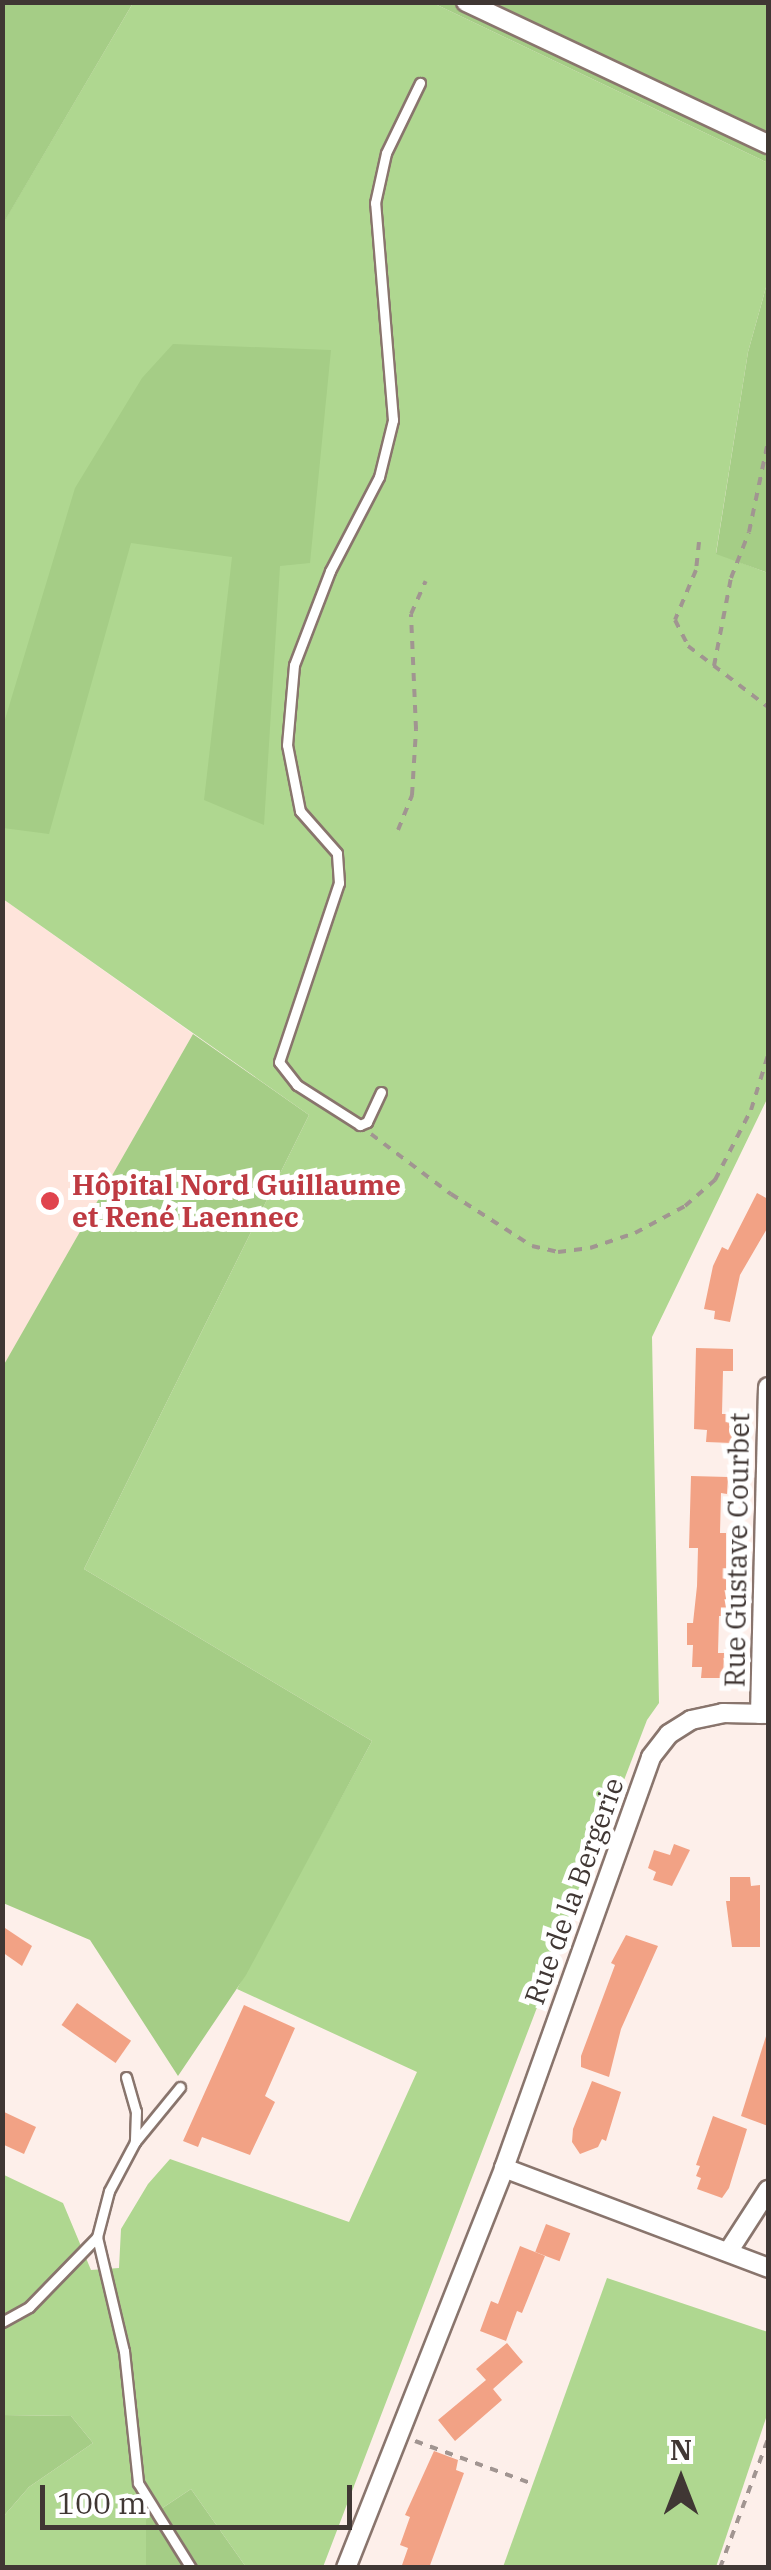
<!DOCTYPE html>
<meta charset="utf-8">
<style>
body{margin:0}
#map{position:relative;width:771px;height:2570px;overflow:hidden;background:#fdefea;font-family:"IBM Plex Serif",serif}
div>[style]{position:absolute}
.built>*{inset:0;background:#fee4db}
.green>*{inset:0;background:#afd790}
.forest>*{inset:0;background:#a5cd86}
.building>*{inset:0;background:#f2a285;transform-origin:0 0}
.path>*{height:4px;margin-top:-2px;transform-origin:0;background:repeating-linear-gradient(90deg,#a19591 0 8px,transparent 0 16px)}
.roads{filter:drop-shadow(2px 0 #89756d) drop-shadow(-2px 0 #89756d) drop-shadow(0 2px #89756d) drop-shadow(0 -2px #89756d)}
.service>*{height:9px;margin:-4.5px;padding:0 4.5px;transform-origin:4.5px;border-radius:4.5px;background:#fff}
.minor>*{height:18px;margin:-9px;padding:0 9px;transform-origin:9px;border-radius:9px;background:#fff}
.dots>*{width:28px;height:28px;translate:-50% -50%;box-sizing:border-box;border:5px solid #fff;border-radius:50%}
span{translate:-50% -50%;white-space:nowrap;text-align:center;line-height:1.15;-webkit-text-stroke:10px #fff;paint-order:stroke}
.health-label{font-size:28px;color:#be3a42;font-weight:700}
.left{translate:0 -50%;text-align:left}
.street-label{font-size:28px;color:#403734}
.frame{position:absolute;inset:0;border:5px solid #403734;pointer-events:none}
.north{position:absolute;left:631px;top:2430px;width:100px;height:100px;-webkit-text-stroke:8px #fff;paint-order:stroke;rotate:0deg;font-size:28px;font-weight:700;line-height:40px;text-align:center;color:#403734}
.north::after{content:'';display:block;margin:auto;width:35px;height:45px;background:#403734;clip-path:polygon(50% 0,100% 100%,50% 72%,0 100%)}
.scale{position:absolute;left:40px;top:2485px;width:312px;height:45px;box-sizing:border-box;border:5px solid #403734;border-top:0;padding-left:12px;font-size:30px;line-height:35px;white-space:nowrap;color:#403734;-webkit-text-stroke:8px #fff;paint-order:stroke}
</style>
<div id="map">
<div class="built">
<div style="clip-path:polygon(3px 899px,193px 1034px,3px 1368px)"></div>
</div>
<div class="green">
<div style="clip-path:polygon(133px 3px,433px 3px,768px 163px,768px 280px,748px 352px,716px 553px,768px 573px,768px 1097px,652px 1337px,659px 1703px,647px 1720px,323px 2567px,246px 2567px,191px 2489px,146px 2519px,146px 2567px,3px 2567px,3px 2517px,29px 2487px,93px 2443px,71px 2416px,3px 2415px,2px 2174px,63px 2203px,91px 2270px,119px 2268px,121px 2229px,148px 2184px,170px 2159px,349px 2222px,417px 2072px,237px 1989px,372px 1741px,84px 1569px,309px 1115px,3px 899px,2px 225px)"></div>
<div style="clip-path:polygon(607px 2278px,768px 2332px,768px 2412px,716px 2567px,503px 2567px)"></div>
</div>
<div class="forest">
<div style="clip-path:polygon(3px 2px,133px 3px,3px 224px,2px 3px)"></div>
<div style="clip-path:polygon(433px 3px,768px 3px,768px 163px)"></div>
<div style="clip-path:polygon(768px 280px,768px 573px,716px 554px,748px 352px)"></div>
<div style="clip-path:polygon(173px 344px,331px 350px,310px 563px,280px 566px,264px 825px,204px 800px,232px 557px,131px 543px,49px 834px,3px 828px,3px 726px,75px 488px,142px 378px)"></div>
<div style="clip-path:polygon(193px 1034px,309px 1115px,84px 1569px,372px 1741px,246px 1975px,178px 2076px,90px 1940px,3px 1903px,2px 1368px)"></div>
<div style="clip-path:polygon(3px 2415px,71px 2416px,93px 2443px,29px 2487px,3px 2517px)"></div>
<div style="clip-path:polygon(191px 2489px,246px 2567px,146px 2567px,146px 2519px)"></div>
</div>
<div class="building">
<div style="clip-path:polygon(757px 1193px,768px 1199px,768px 1227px,740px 1275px,730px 1322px,714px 1319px,715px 1311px,704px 1309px,713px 1266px,722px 1247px,728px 1250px)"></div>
<div style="clip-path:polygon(696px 1348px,733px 1349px,733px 1371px,723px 1371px,722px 1414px,732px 1414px,732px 1443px,706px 1442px,707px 1430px,694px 1429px)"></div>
<div style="clip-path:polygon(691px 1476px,728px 1477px,727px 1494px,721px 1493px,720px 1533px,726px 1533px,726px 1616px,719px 1616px,718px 1653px,724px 1653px,723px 1678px,701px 1678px,702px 1667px,692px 1667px,693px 1645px,687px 1645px,687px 1623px,693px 1623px,697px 1586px,698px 1548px,689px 1548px)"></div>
<div style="clip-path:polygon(674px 1844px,690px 1850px,672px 1886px,653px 1880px,656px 1872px,648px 1868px,654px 1850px,670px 1855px)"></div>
<div style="clip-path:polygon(730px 1877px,750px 1877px,751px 1886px,760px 1885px,760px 1947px,732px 1947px,726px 1901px,730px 1901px)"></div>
<div style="clip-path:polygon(2px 1926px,32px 1946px,22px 1966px,2px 1952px)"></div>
<div style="clip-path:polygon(626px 1935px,658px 1946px,621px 2029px,609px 2077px,581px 2067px,581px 2056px,615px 1965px,611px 1963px)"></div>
<div style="left:77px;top:2003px;width:66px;height:27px;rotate:35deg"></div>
<div style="clip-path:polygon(244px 2005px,295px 2028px,265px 2096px,275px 2102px,250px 2155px,202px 2137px,198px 2147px,183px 2141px)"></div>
<div style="clip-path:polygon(767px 2033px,768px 2034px,768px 2126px,741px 2116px)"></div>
<div style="clip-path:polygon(592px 2081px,621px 2092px,606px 2141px,602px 2139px,598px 2147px,580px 2154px,572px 2142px,573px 2129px)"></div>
<div style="clip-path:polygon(2px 2111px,36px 2127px,24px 2154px,2px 2144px)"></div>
<div style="clip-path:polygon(713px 2116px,747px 2129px,729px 2188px,722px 2198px,697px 2189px,701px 2178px,696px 2176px,700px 2166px,696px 2165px)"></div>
<div style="left:546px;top:2224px;width:26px;height:30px;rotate:21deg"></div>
<div style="clip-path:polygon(520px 2246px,545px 2256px,522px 2313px,517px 2311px,506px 2341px,480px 2331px,491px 2301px,498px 2304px)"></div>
<div style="clip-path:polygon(507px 2343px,523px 2362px,493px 2389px,502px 2400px,455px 2441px,438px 2420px,486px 2380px,476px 2369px)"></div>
<div style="clip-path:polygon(434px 2451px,458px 2460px,456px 2470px,464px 2473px,429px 2568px,401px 2568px,408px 2548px,400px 2545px,410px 2517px,405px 2515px)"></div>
</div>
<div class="path">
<div style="left:699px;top:542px;width:28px;rotate:96deg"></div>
<div style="left:696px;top:570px;width:54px;rotate:112.8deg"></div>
<div style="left:675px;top:620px;width:29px;rotate:63deg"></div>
<div style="left:688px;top:646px;width:101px;rotate:37.3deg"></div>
<div style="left:714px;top:666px;width:90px;rotate:-79.1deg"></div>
<div style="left:731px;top:578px;width:49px;rotate:-68.6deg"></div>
<div style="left:749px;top:532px;width:92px;rotate:-78.1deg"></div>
<div style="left:398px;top:830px;width:38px;rotate:-68deg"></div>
<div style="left:412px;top:795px;width:66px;rotate:-86.5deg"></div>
<div style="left:416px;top:729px;width:115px;rotate:-92.5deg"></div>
<div style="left:411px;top:614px;width:36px;rotate:-66deg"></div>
<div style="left:371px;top:1134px;width:100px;rotate:36.9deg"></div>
<div style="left:451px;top:1194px;width:96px;rotate:32.7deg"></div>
<div style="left:532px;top:1246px;width:27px;rotate:13deg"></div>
<div style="left:558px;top:1252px;width:32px;rotate:-7deg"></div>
<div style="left:590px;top:1248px;width:47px;rotate:-18.4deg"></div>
<div style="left:635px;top:1233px;width:57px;rotate:-28.4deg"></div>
<div style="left:685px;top:1206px;width:40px;rotate:-41deg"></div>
<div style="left:715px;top:1180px;width:79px;rotate:-62.8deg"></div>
<div style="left:751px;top:1110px;width:58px;rotate:-72.8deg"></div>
<div style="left:415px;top:2441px;width:126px;rotate:20deg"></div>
<div style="left:720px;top:2568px;width:138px;rotate:-69.6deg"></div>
</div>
<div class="roads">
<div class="service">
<div style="left:381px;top:1092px;width:33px;rotate:115deg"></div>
<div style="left:367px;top:1122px;width:8px;rotate:157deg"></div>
<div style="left:360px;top:1125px;width:75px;rotate:-147.6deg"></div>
<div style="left:297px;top:1085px;width:29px;rotate:-128deg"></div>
<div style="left:279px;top:1062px;width:189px;rotate:-71.5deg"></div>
<div style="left:339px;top:883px;width:30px;rotate:-94deg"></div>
<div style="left:337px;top:853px;width:56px;rotate:-131.4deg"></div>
<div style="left:300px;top:811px;width:67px;rotate:-101.1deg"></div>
<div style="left:287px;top:745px;width:80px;rotate:-85deg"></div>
<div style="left:294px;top:665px;width:101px;rotate:-69deg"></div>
<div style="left:330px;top:571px;width:106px;rotate:-62.5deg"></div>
<div style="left:379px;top:477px;width:59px;rotate:-76.2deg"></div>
<div style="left:393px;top:420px;width:218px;rotate:-94.7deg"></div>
<div style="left:375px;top:203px;width:51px;rotate:-77.6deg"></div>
<div style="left:386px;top:153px;width:78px;rotate:-64.1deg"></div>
<div style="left:126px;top:2077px;width:35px;rotate:74deg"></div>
<div style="left:136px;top:2111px;width:31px;rotate:92deg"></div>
<div style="left:135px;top:2142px;width:55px;rotate:118deg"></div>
<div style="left:109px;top:2191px;width:48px;rotate:104.6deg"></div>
<div style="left:97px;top:2237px;width:117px;rotate:76.7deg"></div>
<div style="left:124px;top:2351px;width:133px;rotate:83.9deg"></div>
<div style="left:138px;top:2483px;width:100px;rotate:58.1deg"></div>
<div style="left:135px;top:2142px;width:71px;rotate:-50.7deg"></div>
<div style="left:2px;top:2322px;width:31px;rotate:-29deg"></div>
<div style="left:29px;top:2307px;width:98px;rotate:-45.8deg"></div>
</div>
<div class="minor">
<div style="left:466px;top:2px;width:334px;rotate:25.2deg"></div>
<div style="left:760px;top:1714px;width:327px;rotate:-88.6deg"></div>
<div style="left:504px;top:2168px;width:282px;rotate:20.7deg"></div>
<div style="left:728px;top:2252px;width:74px;rotate:-57.2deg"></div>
<div style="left:346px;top:2568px;width:430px;rotate:-68.4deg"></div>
<div style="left:504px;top:2168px;width:436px;rotate:-70.3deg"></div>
<div style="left:651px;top:1757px;width:29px;rotate:-52deg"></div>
<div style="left:669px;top:1734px;width:26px;rotate:-32deg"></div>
<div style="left:691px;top:1720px;width:33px;rotate:-12deg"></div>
<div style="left:723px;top:1713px;width:45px;rotate:1.3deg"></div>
</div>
</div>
<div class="dots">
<div style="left:50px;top:1201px;background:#e0444e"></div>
</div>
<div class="health-label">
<span class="left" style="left:72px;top:1201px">Hôpital Nord Guillaume<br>et René Laennec</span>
</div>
<div class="street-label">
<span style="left:737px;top:1550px;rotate:-89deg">Rue Gustave Courbet</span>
<span style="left:574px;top:1891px;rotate:-70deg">Rue de la Bergerie</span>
</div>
<div class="frame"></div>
<div class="north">N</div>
<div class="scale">100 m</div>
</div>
